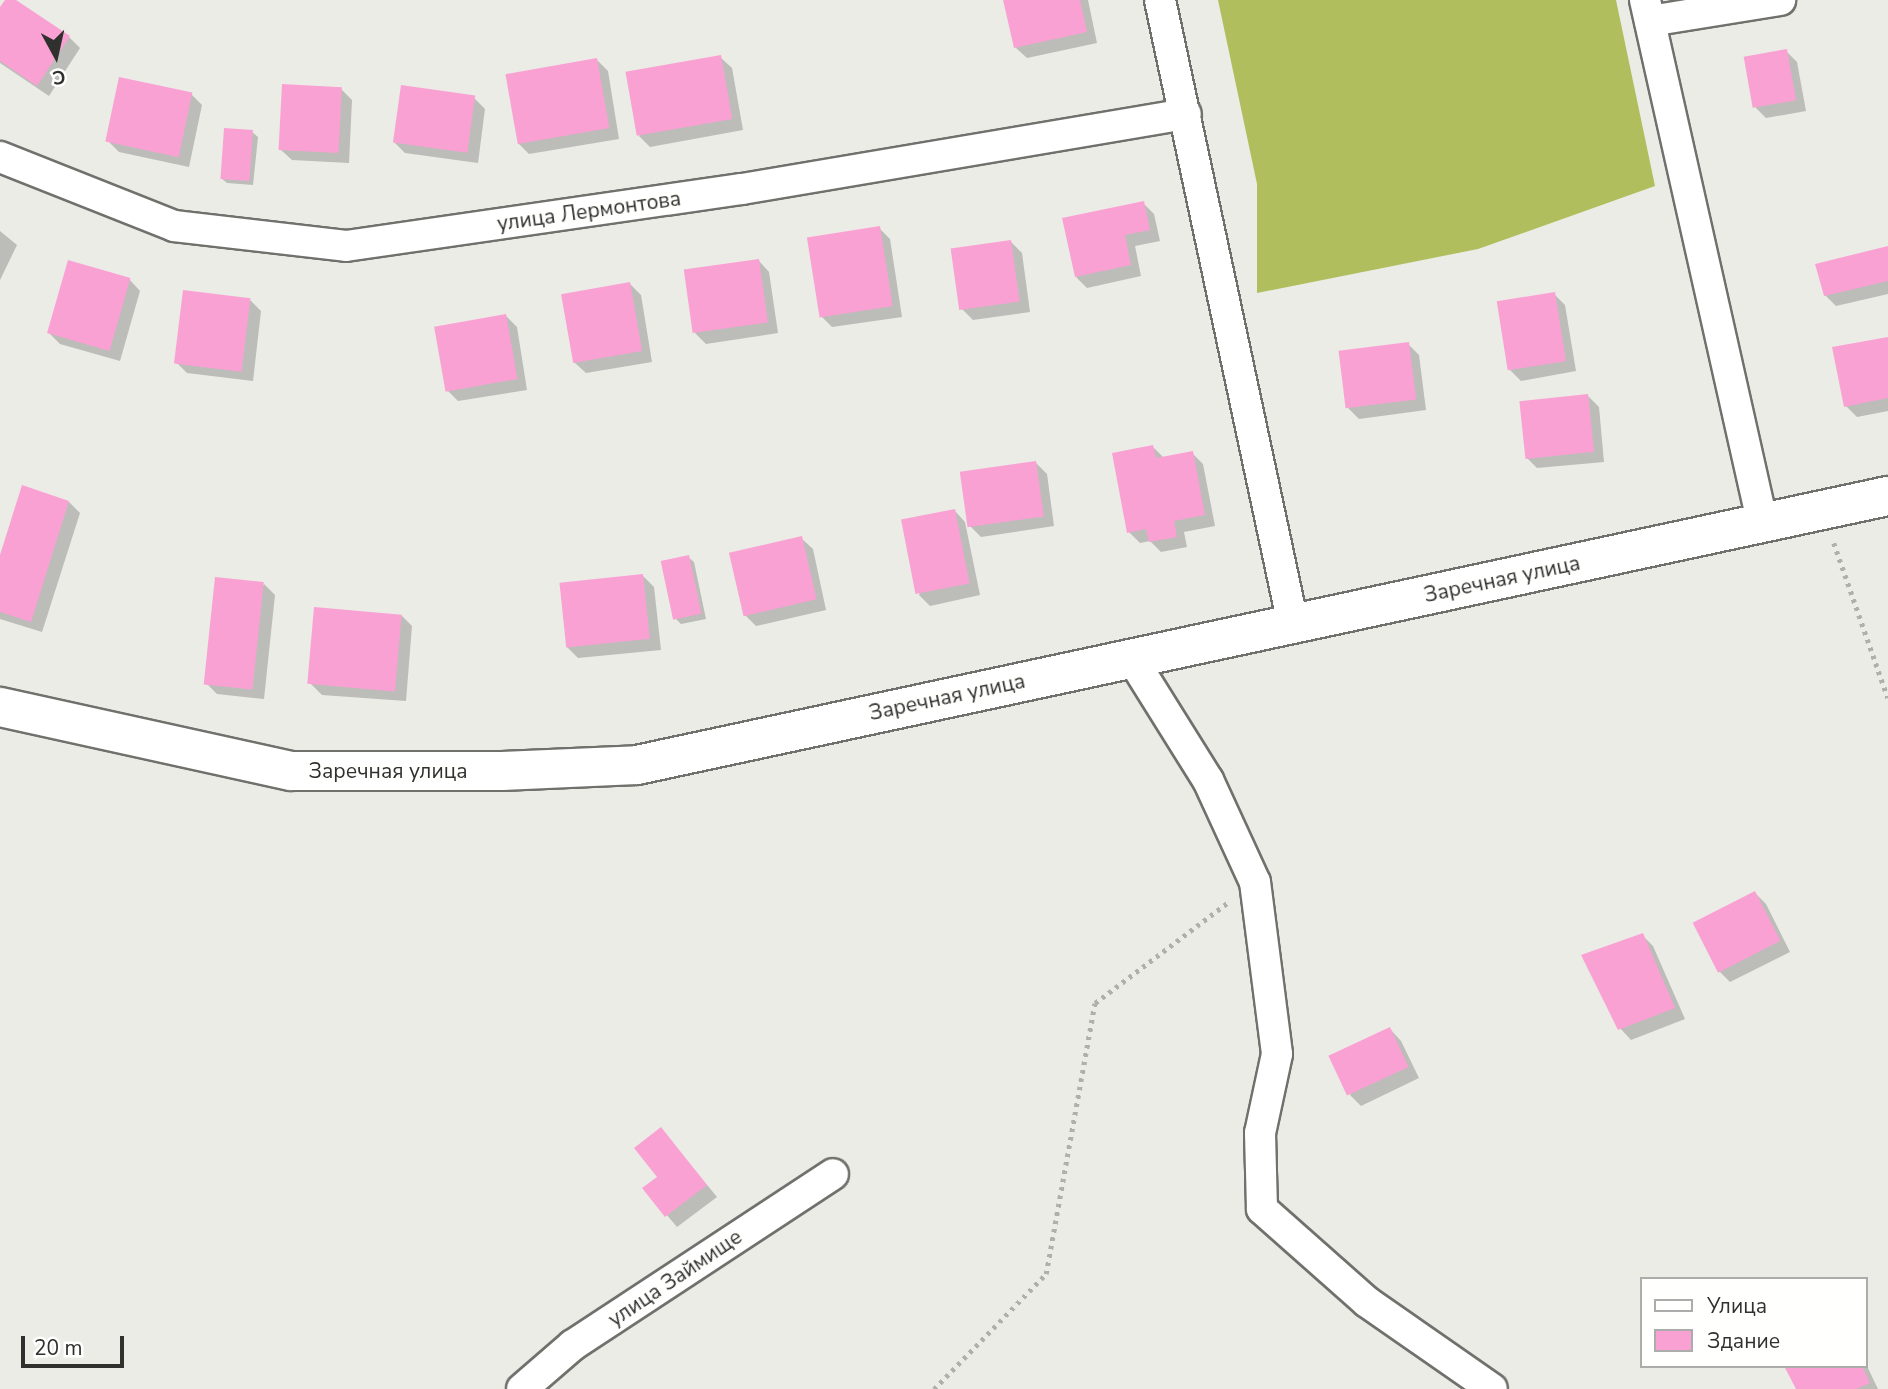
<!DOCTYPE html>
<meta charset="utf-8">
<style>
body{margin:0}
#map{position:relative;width:1888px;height:1389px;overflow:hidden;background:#ebece6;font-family:"Nunito Sans",sans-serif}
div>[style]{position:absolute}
.forest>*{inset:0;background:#b1be5e}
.shadow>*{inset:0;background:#0003}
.building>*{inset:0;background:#faa1d4;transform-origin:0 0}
.path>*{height:4.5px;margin-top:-2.25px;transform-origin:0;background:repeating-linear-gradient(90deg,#afb0ab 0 3.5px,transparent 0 8.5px)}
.roads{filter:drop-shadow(2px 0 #70716c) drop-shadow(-2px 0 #70716c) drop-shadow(0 2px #70716c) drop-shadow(0 -2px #70716c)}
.street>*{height:30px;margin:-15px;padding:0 15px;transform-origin:15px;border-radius:15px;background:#fff}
.secondary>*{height:38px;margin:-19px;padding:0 19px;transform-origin:19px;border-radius:19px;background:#fff}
span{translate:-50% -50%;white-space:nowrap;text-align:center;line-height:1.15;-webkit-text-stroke:5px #fffffe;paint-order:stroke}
.street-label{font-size:21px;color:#30312f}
.legend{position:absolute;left:1640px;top:1277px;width:228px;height:91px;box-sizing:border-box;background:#fffffe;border:2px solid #acadab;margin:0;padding:9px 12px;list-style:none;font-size:21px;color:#30312f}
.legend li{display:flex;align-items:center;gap:14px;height:35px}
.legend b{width:35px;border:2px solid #acadab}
.north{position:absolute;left:21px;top:21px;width:70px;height:70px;-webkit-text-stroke:5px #fffffe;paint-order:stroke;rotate:172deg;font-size:19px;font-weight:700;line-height:28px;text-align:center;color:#30312f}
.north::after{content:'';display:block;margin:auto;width:24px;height:32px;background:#30312f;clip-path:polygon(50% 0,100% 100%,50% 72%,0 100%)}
.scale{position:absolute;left:21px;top:1336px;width:103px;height:32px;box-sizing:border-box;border:4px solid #30312f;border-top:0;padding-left:9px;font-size:21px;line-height:24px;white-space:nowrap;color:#30312f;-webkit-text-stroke:5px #fffffe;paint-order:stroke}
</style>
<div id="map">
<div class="forest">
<div style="clip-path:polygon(1218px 0,1616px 0,1655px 186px,1478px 249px,1257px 293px,1257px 184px)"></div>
</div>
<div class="shadow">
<div style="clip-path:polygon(7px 0,13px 0,69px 37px,80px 48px,49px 96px,0 63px,0 11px)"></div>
<div style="clip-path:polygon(1005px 0,1088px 0,1097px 43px,1027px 58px,1015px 47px)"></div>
<div style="clip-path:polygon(1786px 51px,1797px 62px,1806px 111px,1766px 118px,1755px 107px)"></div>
<div style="clip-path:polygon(720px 57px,732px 68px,743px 130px,650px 147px,639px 136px)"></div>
<div style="clip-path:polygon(597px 60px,608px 71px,619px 139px,529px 154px,518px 143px)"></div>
<div style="clip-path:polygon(341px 89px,352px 100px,349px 163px,292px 160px,280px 149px)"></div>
<div style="clip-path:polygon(191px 94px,202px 105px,189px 167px,119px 152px,108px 141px)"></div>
<div style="clip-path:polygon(474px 98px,485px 109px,478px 163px,405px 153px,394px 142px)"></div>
<div style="clip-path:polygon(252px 132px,258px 137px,253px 185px,227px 183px,221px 178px)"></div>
<div style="clip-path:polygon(1143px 203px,1154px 214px,1160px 241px,1135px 246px,1141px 276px,1087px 288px,1076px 277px)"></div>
<div style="clip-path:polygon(879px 228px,890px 239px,902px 317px,832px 327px,821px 316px)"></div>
<div style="clip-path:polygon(0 231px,17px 245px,0 280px)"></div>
<div style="clip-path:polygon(1011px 242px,1022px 253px,1030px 312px,973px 320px,962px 309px)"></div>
<div style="clip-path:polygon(1888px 248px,1888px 294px,1836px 306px,1825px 295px)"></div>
<div style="clip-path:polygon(758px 260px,769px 272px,778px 333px,706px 344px,695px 333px)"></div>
<div style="clip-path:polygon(129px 279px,140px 291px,120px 361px,60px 344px,49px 333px)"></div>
<div style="clip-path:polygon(630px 284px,641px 295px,652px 362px,586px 373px,574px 362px)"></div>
<div style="clip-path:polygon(1554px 294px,1565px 305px,1576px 371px,1521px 381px,1510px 370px)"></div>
<div style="clip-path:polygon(250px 300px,261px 311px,253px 381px,187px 373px,176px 362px)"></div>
<div style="clip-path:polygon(506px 316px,517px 327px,527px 390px,458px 401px,447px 390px)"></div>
<div style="clip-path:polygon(1888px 338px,1888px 411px,1857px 417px,1846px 406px)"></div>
<div style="clip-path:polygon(1408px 344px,1419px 355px,1426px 410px,1359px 419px,1348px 408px)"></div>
<div style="clip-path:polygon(1588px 396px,1599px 407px,1604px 462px,1537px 468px,1526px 457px)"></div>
<div style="clip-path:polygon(1153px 447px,1164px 458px,1192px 453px,1203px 464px,1215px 526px,1184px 532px,1187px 547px,1161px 552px,1150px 541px,1140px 543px,1129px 532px)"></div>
<div style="clip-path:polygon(1036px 463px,1047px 474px,1054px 526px,981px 537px,970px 526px)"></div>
<div style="clip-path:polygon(69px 502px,80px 513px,42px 632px,0 619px,0 560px)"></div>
<div style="clip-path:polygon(954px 510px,965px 522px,980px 595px,930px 606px,919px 595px)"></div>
<div style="clip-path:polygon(801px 538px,813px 549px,826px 610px,756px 626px,745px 615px)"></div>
<div style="clip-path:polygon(688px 557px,694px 562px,706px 619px,681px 624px,676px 619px)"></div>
<div style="clip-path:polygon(643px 576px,654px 587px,661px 650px,578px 658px,567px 647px)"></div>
<div style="clip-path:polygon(264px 584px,275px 595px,264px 699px,217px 694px,206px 683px)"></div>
<div style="clip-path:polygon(401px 615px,412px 626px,406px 701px,322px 695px,310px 683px)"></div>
<div style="clip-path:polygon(1755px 893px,1766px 904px,1790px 952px,1730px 982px,1719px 971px)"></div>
<div style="clip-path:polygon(1642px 935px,1653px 946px,1685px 1019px,1631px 1040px,1620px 1028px)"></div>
<div style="clip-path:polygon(1390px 1029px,1401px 1041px,1419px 1078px,1361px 1106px,1350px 1095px)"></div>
<div style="clip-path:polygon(661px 1129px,717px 1197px,677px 1227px,644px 1188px,659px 1177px)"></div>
<div style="clip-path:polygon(1865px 1362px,1878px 1389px,1798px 1389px,1786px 1366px,1865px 1366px)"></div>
</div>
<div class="building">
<div style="clip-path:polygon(5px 0,16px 0,70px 36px,37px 86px,0 61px,0 7px)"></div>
<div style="clip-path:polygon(1003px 0,1080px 0,1087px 32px,1014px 48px)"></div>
<div style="left:1787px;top:49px;width:52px;height:44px;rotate:80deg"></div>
<div style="left:721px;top:55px;width:65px;height:97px;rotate:80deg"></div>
<div style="left:597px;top:58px;width:71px;height:93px;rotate:80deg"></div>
<div style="left:119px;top:77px;width:75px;height:66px;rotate:12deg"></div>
<div style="left:282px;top:84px;width:60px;height:66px;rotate:3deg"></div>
<div style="left:401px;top:85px;width:75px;height:58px;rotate:8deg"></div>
<div style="left:224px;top:128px;width:29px;height:51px;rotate:4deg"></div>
<div style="clip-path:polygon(1144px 201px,1150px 230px,1125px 235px,1131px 265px,1075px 277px,1062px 218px)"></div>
<div style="left:880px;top:226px;width:81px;height:74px;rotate:81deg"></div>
<div style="left:1011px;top:240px;width:62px;height:61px;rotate:82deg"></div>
<div style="clip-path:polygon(1888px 246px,1888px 281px,1824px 296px,1815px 264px)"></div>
<div style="left:759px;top:259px;width:64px;height:76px;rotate:82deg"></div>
<div style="left:68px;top:260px;width:65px;height:76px;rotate:16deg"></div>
<div style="left:630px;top:282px;width:70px;height:70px;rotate:80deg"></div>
<div style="left:183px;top:290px;width:68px;height:74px;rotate:7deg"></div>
<div style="left:1555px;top:292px;width:70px;height:59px;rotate:81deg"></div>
<div style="left:506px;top:314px;width:66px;height:73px;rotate:80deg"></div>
<div style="clip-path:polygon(1888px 337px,1888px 398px,1844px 407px,1832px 347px)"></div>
<div style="left:1409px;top:342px;width:58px;height:71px;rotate:83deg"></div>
<div style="left:1588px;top:394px;width:58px;height:69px;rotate:84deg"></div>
<div style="clip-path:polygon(1153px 445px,1156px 458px,1193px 451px,1205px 515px,1174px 521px,1177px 537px,1149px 542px,1146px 529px,1127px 533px,1112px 453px)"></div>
<div style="left:1036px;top:461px;width:56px;height:77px;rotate:82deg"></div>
<div style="clip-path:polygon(22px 485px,69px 501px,31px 622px,0 612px,0 555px)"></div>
<div style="left:955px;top:509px;width:76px;height:55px;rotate:79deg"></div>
<div style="left:802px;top:536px;width:65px;height:75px;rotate:77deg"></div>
<div style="left:689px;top:555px;width:60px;height:29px;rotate:78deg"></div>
<div style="left:643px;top:574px;width:65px;height:84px;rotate:84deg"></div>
<div style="left:215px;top:577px;width:49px;height:108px;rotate:6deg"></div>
<div style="left:314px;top:607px;width:88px;height:77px;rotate:5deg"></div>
<div style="left:1755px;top:891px;width:56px;height:70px;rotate:63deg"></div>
<div style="clip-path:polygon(1643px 933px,1675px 1008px,1618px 1030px,1581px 955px)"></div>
<div style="left:1390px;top:1027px;width:44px;height:68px;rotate:65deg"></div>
<div style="clip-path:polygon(661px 1127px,707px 1185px,665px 1217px,642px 1188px,657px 1177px,634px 1148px)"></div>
<div style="clip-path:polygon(1784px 1366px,1862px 1366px,1870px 1383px,1856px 1389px,1796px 1389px)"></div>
</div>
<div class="path">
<div style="left:1834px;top:543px;width:164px;rotate:70.8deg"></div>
<div style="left:934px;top:1389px;width:161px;rotate:-45.8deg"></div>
<div style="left:1046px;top:1274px;width:275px;rotate:-79.8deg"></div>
<div style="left:1095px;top:1003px;width:166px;rotate:-37.1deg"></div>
</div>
<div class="roads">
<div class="street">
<div style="left:1160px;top:0;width:638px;rotate:77.97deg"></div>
<div style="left:1645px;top:0;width:534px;rotate:77.34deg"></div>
<div style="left:1650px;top:21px;width:132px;rotate:-9.2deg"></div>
<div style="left:0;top:157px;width:187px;rotate:21.6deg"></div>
<div style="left:174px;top:226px;width:173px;rotate:6.6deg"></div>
<div style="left:346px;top:246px;width:400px;rotate:-8.2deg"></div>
<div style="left:742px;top:189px;width:450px;rotate:-9.6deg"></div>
<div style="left:1131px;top:657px;width:145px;rotate:58deg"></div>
<div style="left:1208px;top:780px;width:112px;rotate:65.3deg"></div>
<div style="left:1255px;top:882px;width:173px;rotate:82.7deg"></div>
<div style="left:1277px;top:1054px;width:81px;rotate:102.1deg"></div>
<div style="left:1260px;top:1133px;width:76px;rotate:88.5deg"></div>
<div style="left:1262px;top:1209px;width:140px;rotate:41.5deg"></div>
<div style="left:1367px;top:1302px;width:152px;rotate:34.8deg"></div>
<div style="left:522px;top:1389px;width:67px;rotate:-40.8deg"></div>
<div style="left:573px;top:1345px;width:311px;rotate:-33.3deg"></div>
</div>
<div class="secondary">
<div style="left:0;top:707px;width:298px;rotate:12.4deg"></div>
<div style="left:291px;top:771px;width:211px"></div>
<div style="left:502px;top:771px;width:135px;rotate:-2.5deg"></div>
<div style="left:637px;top:765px;width:1280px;rotate:-12.14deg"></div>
</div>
</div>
<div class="street-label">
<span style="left:589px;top:211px;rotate:-8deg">улица Лермонтова</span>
<span style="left:1502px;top:579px;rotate:-12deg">Заречная улица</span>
<span style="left:947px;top:697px;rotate:-12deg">Заречная улица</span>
<span style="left:388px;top:771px">Заречная улица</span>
<span style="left:675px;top:1278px;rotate:-34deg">улица Займище</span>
</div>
<ul class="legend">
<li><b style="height:9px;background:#fff"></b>Улица</li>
<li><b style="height:19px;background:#faa1d4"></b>Здание</li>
</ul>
<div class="north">С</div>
<div class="scale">20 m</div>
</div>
